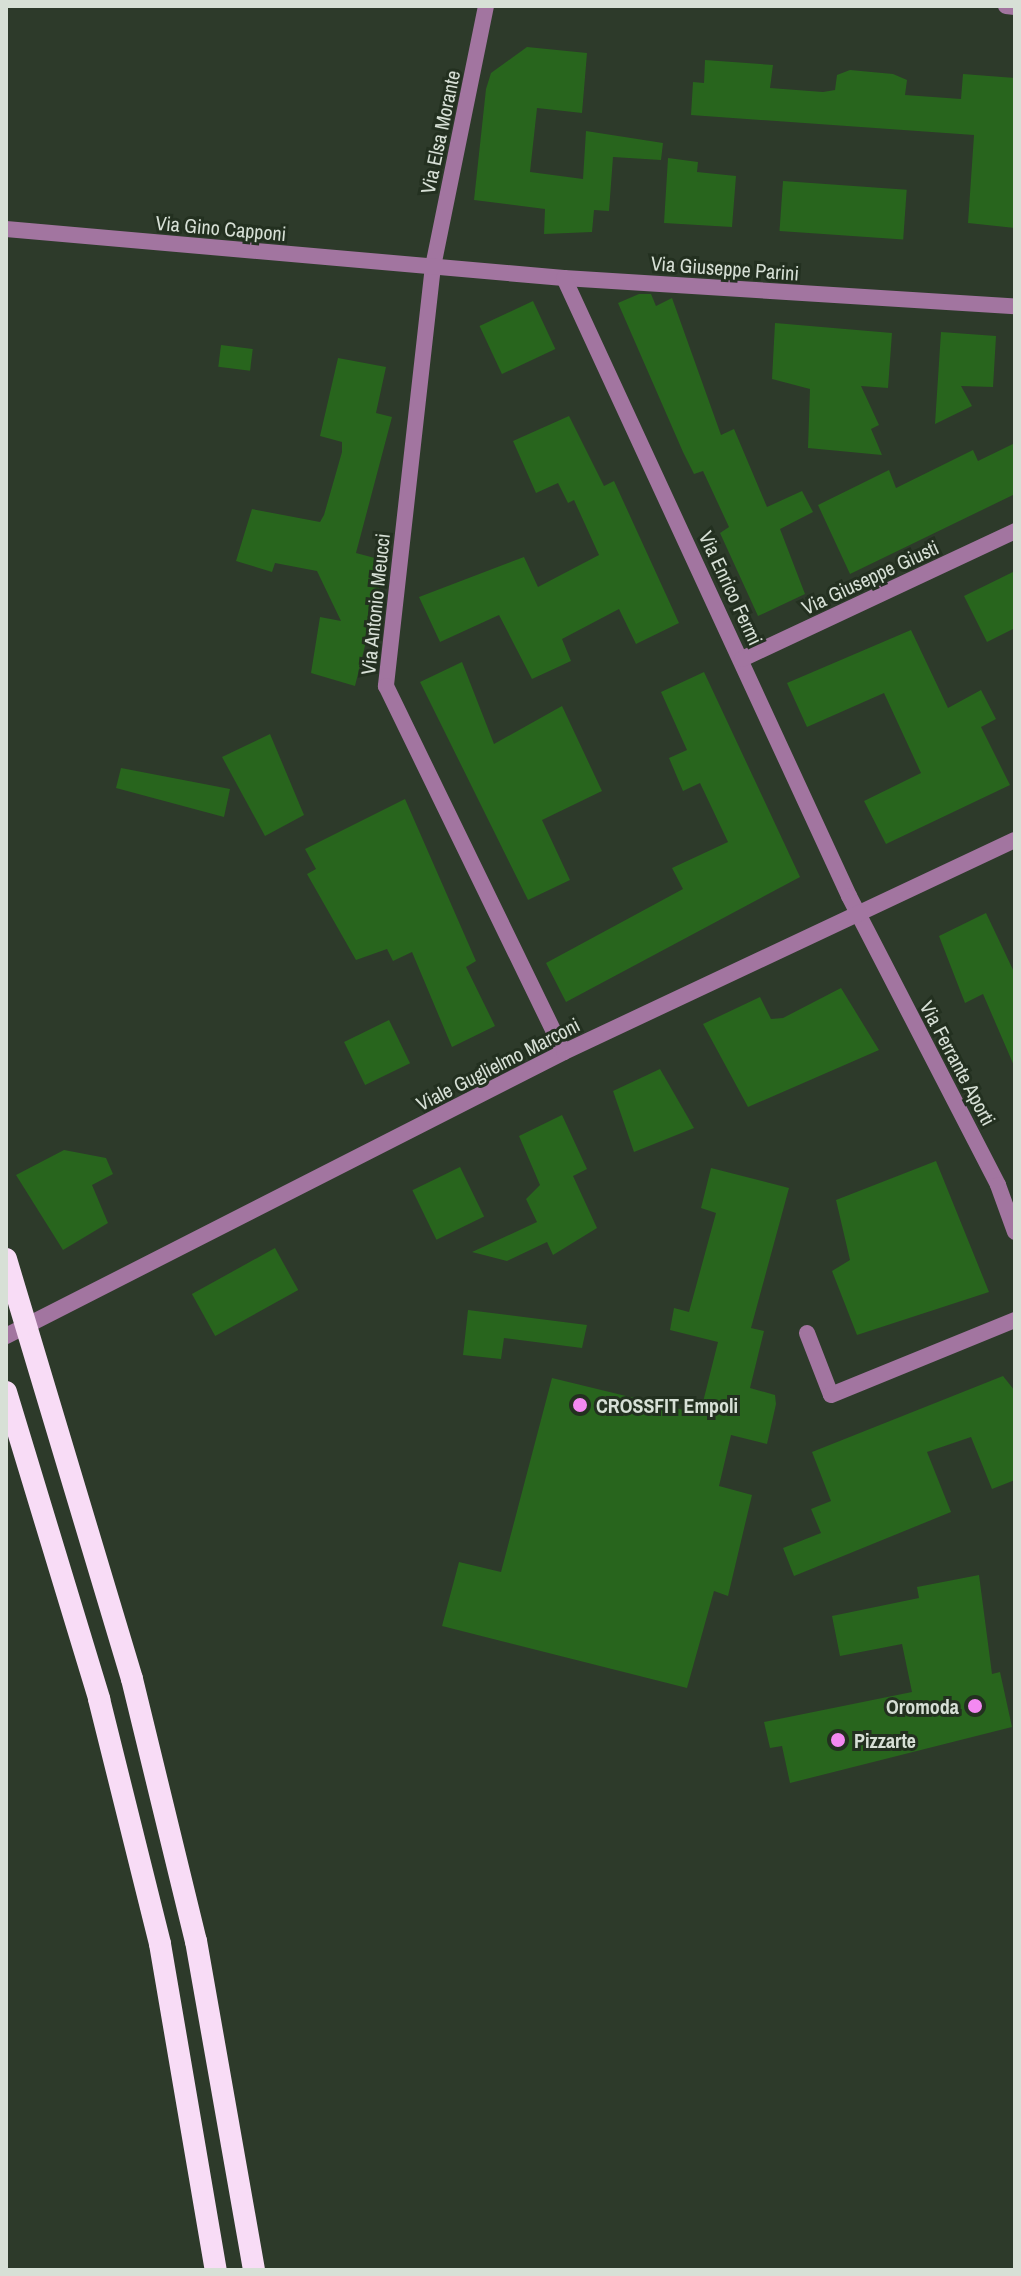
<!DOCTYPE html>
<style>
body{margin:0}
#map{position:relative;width:1021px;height:2276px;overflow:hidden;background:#2d3a2a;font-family:"Archivo Narrow",sans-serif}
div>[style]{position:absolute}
.building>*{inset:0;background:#28651d;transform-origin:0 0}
.minor>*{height:16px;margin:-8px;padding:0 8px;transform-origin:8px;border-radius:8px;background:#a275a0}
.tertiary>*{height:16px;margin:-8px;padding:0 8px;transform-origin:8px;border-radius:8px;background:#a275a0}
.trunk>*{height:22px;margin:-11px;padding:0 11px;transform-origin:11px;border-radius:11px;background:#f8dcf6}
.trunk-bridge>*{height:22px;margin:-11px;padding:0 11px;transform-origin:11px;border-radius:11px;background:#f8dcf6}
.dots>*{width:22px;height:22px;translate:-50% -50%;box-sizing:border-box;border:4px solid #233020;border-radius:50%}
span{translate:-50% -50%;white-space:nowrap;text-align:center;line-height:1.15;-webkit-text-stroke:6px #233020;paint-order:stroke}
.street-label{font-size:20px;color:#d7e0d6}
.poi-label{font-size:20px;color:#d7e0d6;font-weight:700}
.left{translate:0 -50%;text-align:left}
.right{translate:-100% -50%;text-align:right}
.frame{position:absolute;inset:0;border:8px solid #d7e0d6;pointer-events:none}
</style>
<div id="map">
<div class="building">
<div style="clip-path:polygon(527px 47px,587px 53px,582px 113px,537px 108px,530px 172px,583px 179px,586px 131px,663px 143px,661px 160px,613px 157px,609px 211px,594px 210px,592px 232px,544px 234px,545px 209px,474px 200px,486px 89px,491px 73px)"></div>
<div style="clip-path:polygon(705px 60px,773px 65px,770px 88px,823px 92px,835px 90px,837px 75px,850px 70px,893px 74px,907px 80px,905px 95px,961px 99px,963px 74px,1015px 78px,1015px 228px,968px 223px,974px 135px,691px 115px,693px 82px,704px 83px)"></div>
<div style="clip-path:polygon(668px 158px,698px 162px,697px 172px,736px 176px,732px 227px,664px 223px)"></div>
<div style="left:783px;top:181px;width:124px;height:50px;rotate:4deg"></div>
<div style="clip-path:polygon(639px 294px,651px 294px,656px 306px,672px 298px,721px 435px,734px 429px,767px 507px,802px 491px,813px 512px,780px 529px,805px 594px,758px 616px,720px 533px,729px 527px,703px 471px,694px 474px,683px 452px,618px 303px)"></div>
<div style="left:533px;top:301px;width:53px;height:59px;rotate:65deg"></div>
<div style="clip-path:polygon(775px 323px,892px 333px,888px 388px,861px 386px,879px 425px,871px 429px,882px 455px,808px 448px,810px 389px,772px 379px)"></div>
<div style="clip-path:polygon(941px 332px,996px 336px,993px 387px,961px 386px,972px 406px,935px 424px)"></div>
<div style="left:221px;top:345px;width:32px;height:22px;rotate:7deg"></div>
<div style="clip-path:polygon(338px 358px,386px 367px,376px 413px,392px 417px,356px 553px,386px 561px,355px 686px,311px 673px,320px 617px,341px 621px,317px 571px,275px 563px,272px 572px,236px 561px,252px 509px,320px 522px,324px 515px,342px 452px,342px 442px,320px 436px)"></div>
<div style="clip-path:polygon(569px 416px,604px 486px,614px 481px,679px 623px,636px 644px,619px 609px,562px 639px,571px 661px,532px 679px,499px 615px,440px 642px,419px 597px,524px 557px,538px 587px,599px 555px,574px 500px,568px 503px,558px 483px,536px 493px,513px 441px)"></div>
<div style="clip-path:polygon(1015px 443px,1015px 494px,850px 574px,818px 505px,889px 470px,896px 488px,973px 450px,978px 461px)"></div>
<div style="clip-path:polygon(1015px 571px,1015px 628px,987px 642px,964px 596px)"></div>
<div style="clip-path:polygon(911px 630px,948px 708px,981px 690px,996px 719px,981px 727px,1010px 785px,886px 844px,864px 801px,921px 773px,884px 693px,807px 727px,787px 683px)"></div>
<div style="clip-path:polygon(462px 662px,494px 744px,562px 706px,602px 791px,542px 820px,570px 880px,528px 900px,420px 682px)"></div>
<div style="clip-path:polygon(704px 672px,800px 877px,566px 1002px,546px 963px,683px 889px,672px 868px,728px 842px,700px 783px,683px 791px,669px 758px,687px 750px,661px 692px)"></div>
<div style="clip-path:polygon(270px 734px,304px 815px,265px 836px,222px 757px)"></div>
<div style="clip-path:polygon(121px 768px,230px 789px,224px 817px,116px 788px)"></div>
<div style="clip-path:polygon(405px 799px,476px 961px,466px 967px,495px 1026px,452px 1047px,412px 952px,393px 961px,387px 949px,356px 960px,307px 874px,316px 869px,305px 849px)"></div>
<div style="clip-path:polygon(986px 913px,1015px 974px,1015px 1068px,983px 994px,965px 1003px,939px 936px)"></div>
<div style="clip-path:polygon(841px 988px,879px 1050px,748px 1107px,703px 1024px,760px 997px,771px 1019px,783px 1018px)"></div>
<div style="left:389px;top:1020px;width:48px;height:50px;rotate:64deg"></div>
<div style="clip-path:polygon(660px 1069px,694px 1128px,634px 1152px,613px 1091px)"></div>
<div style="clip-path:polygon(562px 1115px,587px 1169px,573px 1176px,597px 1228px,553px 1255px,547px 1242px,507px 1261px,472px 1252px,537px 1222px,526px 1199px,540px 1185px,519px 1136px)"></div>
<div style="clip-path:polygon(64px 1150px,106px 1158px,113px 1174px,92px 1185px,108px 1223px,63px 1250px,16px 1175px)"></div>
<div style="clip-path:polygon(936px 1161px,989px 1292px,857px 1335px,832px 1271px,850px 1260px,836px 1200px)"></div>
<div style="left:460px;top:1167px;width:55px;height:53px;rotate:64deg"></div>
<div style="clip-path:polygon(711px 1168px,789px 1188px,751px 1328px,764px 1331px,750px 1388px,775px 1395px,776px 1404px,767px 1444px,731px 1435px,719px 1486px,752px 1495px,728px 1596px,714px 1591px,687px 1688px,442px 1626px,459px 1562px,501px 1572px,552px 1378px,700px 1414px,718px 1342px,670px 1330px,674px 1308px,689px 1312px,716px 1213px,701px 1208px)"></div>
<div style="left:275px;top:1248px;width:48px;height:95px;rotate:61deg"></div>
<div style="clip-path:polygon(468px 1310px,508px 1315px,587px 1325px,582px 1348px,504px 1338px,501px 1359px,463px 1355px)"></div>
<div style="clip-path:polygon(1003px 1376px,1015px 1391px,1015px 1480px,992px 1489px,971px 1437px,927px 1452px,951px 1512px,794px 1576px,783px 1548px,821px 1533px,811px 1509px,831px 1501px,812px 1452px)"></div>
<div style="clip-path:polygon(979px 1575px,992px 1674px,1000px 1672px,1012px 1727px,790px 1783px,782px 1746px,770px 1748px,764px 1722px,912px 1692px,902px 1644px,840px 1656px,832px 1616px,919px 1598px,917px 1587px)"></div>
</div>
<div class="minor">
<div style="left:486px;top:6px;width:265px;rotate:101.5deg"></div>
<div style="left:433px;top:266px;width:423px;rotate:96.4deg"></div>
<div style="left:386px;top:686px;width:407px;rotate:64.1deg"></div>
<div style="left:1006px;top:6px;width:9px;rotate:6deg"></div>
<div style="left:6px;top:229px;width:560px;rotate:5.02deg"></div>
<div style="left:564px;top:278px;width:452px;rotate:3.6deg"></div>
<div style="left:564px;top:278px;width:681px;rotate:65.24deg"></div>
<div style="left:849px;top:896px;width:325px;rotate:62.7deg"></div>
<div style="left:998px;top:1185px;width:50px;rotate:70.1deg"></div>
<div style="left:742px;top:659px;width:302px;rotate:-25.1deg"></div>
<div style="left:807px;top:1333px;width:66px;rotate:68.8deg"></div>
<div style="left:831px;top:1395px;width:199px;rotate:-22.2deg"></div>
</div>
<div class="tertiary">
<div style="left:6px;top:1336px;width:626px;rotate:-26.97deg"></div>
<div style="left:564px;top:1052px;width:498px;rotate:-25.2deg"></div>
</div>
<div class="trunk">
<div style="left:6px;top:1392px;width:321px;rotate:73.1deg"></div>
<div style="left:99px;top:1699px;width:252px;rotate:76deg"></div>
<div style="left:160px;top:1944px;width:331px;rotate:80.3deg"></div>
<div style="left:132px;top:1679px;width:270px;rotate:76.3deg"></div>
<div style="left:196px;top:1941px;width:334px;rotate:80deg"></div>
</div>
<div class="trunk-bridge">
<div style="left:6px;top:1259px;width:438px;rotate:73.3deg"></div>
</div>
<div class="dots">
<div style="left:580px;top:1405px;background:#f389f1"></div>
<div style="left:975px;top:1706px;background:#f389f1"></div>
<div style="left:838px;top:1740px;background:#f389f1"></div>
</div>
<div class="street-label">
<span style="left:440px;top:132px;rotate:-78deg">Via Elsa Morante</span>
<span style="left:221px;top:228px;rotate:5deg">Via Gino Capponi</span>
<span style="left:725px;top:268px;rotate:4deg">Via Giuseppe Parini</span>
<span style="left:870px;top:577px;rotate:-25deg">Via Giuseppe Giusti</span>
<span style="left:731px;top:588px;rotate:65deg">Via Enrico Fermi</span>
<span style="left:375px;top:604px;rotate:-84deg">Via Antonio Meucci</span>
<span style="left:958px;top:1063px;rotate:62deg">Via Ferrante Aporti</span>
<span style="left:498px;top:1064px;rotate:-27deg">Viale Guglielmo Marconi</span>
</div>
<div class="poi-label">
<span class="left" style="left:596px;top:1405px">CROSSFIT Empoli</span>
<span class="right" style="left:959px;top:1706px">Oromoda</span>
<span class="left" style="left:854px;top:1740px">Pizzarte</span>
</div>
<div class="frame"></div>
</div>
